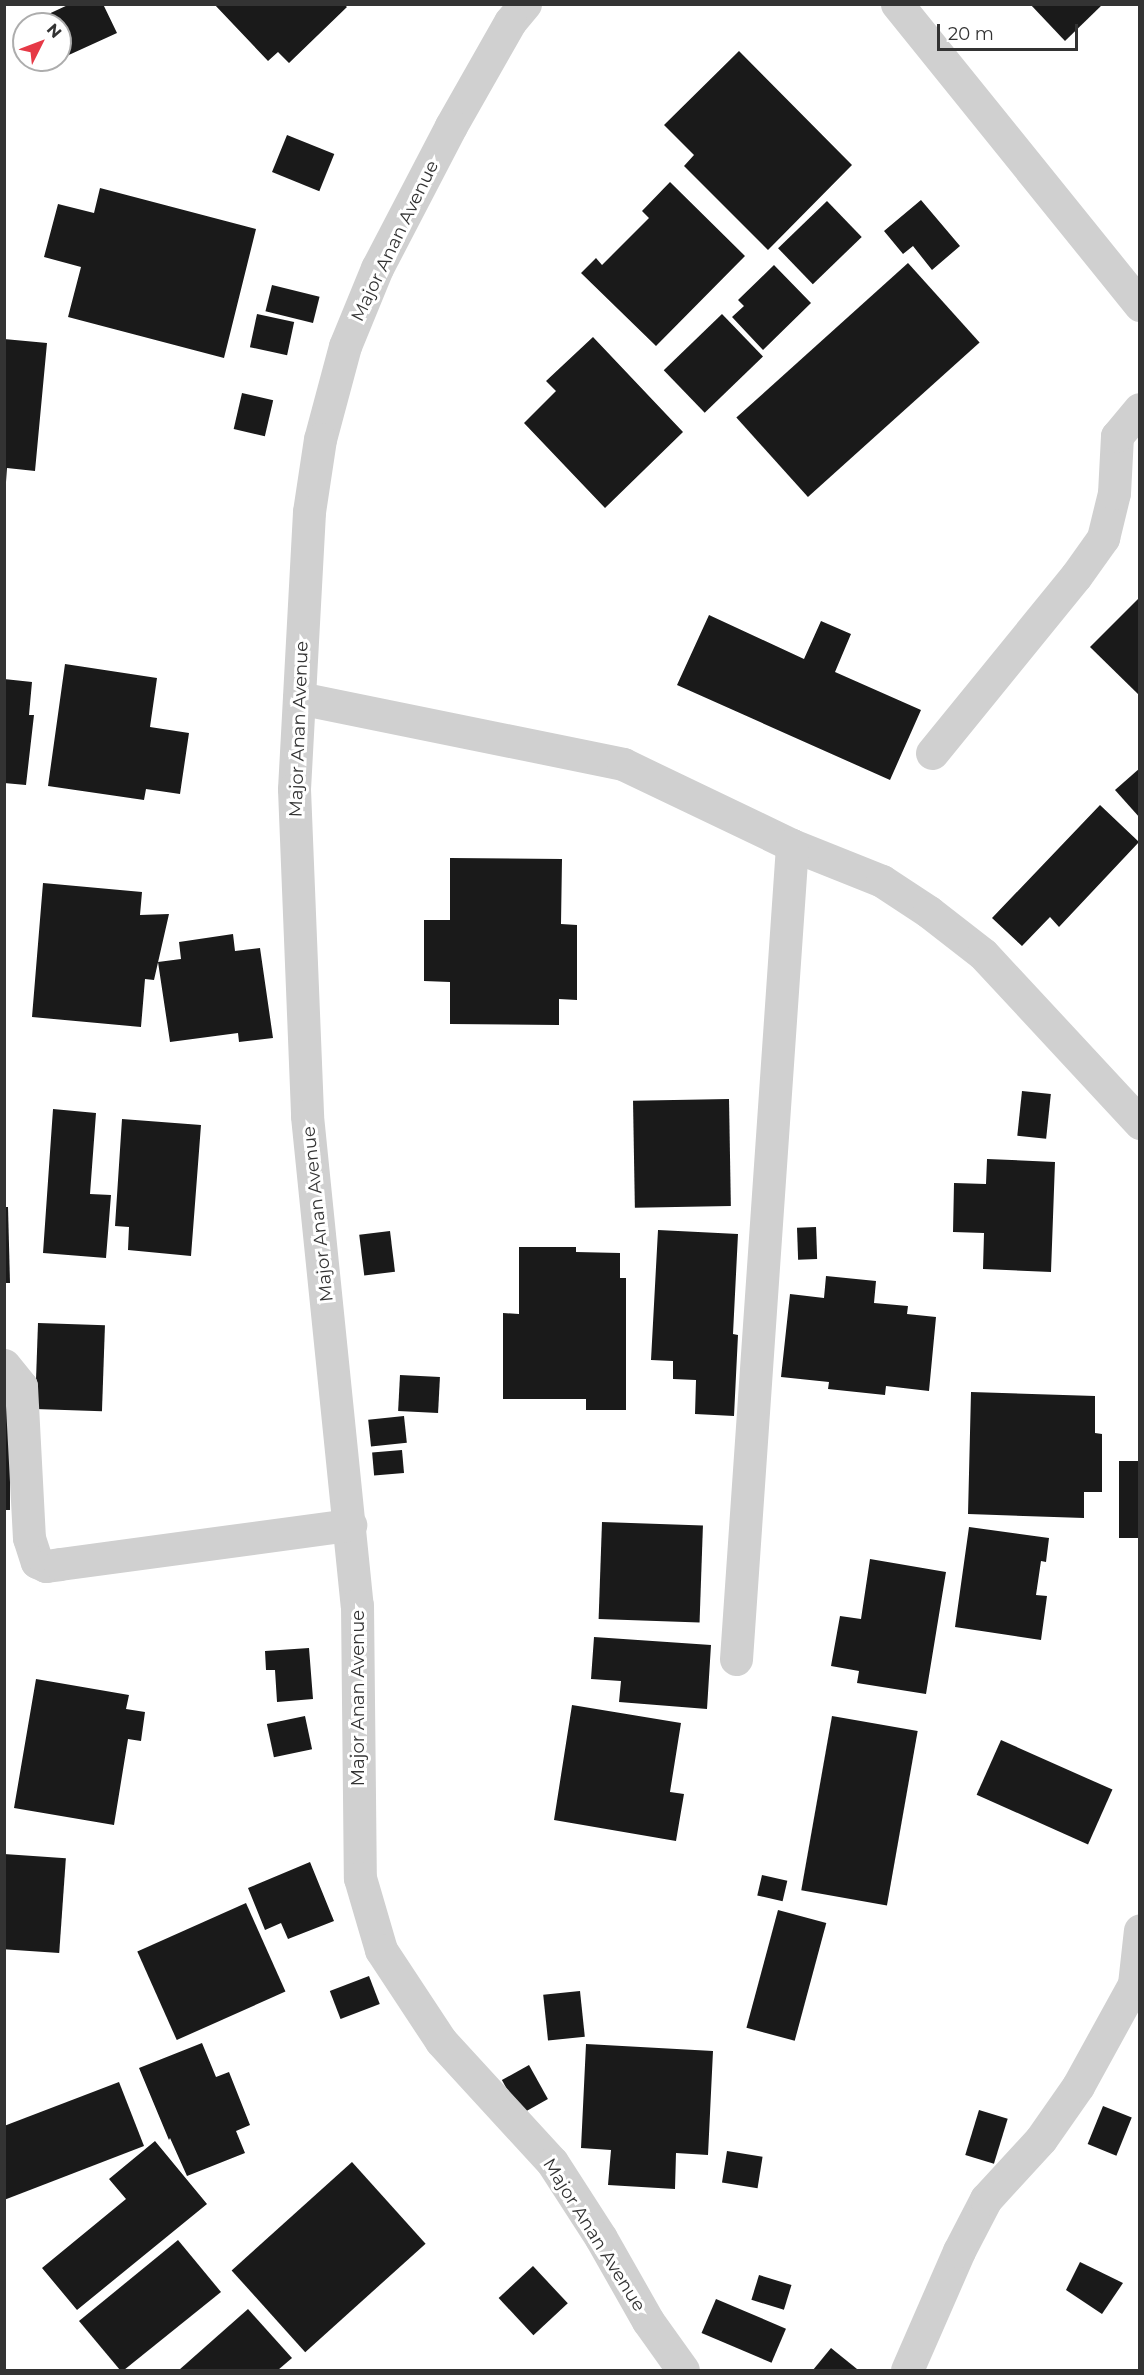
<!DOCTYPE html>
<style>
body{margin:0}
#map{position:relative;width:1144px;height:2375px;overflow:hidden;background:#fff;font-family:Montserrat,sans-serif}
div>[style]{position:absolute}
.building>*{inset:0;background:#1a1a1a;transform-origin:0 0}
.minor>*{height:33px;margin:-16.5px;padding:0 16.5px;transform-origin:16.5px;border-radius:16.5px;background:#d0d0d0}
span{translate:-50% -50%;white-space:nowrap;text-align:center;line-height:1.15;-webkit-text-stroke:6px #fff;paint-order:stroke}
.street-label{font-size:18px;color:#333}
.frame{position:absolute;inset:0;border:6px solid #333;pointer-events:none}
.north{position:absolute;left:12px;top:12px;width:60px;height:60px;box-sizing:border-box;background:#fff;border:2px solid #adadad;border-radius:50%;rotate:48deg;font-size:16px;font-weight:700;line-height:24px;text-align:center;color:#333}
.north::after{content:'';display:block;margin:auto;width:21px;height:27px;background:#e63946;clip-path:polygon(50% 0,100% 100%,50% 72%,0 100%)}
.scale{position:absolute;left:937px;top:24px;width:141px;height:27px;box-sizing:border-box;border:3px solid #333;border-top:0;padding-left:8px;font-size:18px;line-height:21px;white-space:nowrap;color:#333;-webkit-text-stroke:4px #fff;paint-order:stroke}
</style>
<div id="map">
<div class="building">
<div style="clip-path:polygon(70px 4px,103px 4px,117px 33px,60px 59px,60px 24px,27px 24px)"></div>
<div style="clip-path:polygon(214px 4px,344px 4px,347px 7px,289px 63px,278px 52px,268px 61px)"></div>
<div style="clip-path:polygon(1030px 4px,1103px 4px,1065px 41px)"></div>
<div style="clip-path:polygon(739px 51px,852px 165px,768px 250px,684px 166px,694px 155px,664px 125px)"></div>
<div style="left:287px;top:135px;width:51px;height:40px;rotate:22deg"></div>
<div style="clip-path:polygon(670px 182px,745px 256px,656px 346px,581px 273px,596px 258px,602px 265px,649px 218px,642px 211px)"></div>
<div style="clip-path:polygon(100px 188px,256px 229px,224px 358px,68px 317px,81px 267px,44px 257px,58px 204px,94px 213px)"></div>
<div style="clip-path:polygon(921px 200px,960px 246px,932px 270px,913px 246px,903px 254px,884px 231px)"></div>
<div style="left:827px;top:201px;width:50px;height:68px;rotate:46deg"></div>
<div style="left:908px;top:263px;width:107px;height:231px;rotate:48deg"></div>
<div style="clip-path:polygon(774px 265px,811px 303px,763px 350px,732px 317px,744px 306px,738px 300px)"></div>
<div style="left:272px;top:285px;width:49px;height:27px;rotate:14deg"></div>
<div style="left:257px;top:314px;width:38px;height:34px;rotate:12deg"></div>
<div style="left:722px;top:314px;width:59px;height:81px;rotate:46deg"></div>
<div style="clip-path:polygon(593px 337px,683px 432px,605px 508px,524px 423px,556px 391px,546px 381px)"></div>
<div style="clip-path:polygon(4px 339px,47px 343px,35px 471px,7px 468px,6px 482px)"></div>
<div style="left:242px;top:393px;width:32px;height:37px;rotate:13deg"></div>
<div style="clip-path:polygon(1140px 597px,1140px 696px,1090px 647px)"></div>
<div style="clip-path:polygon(709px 615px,804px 659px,821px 621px,851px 634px,835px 672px,921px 710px,890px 780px,677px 685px)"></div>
<div style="clip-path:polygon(65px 664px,157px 678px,150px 727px,189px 733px,180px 794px,146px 789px,144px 800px,48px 786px)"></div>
<div style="clip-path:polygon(4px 679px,32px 682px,29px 715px,34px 715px,26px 785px,4px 783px)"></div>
<div style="clip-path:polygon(1140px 768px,1140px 818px,1115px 790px)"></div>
<div style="clip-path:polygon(1100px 805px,1139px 842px,1059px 927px,1050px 917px,1022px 946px,992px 918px)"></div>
<div style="clip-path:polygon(450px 858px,562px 859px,561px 924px,577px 925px,577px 1000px,559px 999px,559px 1025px,450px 1024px,450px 982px,424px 981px,424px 920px,450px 920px)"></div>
<div style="clip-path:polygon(43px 883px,142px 892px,140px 915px,169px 914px,154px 980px,145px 979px,141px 1027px,32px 1017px)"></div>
<div style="clip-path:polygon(233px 934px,235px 951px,260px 948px,273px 1038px,239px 1042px,238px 1033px,170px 1042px,158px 962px,181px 959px,179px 942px)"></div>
<div style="left:1022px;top:1091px;width:29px;height:45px;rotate:6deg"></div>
<div style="left:729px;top:1099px;width:107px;height:96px;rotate:89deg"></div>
<div style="clip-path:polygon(53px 1109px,96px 1113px,90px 1194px,111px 1195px,106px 1258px,43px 1253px)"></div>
<div style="clip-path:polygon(122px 1119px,201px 1125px,191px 1256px,128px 1250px,129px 1227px,115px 1226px)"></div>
<div style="clip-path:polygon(987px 1159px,1055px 1162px,1051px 1272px,983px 1269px,984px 1233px,953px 1232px,954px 1183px,986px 1184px)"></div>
<div style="clip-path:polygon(4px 1207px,8px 1207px,10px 1283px,4px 1283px)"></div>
<div style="left:816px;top:1227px;width:32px;height:19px;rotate:88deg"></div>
<div style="clip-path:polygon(658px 1230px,738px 1234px,733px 1334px,738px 1335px,734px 1416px,695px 1414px,696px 1380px,673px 1379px,673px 1361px,651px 1360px)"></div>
<div style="left:390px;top:1231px;width:41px;height:31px;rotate:83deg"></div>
<div style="clip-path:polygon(519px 1247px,576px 1247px,576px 1252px,620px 1253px,620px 1278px,626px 1278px,626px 1410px,586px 1410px,586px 1399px,503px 1399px,503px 1313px,519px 1314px)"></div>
<div style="clip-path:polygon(826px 1276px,876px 1281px,874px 1303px,908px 1306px,907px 1314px,936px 1317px,929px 1391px,886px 1386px,885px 1395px,828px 1389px,829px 1382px,781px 1377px,790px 1294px,824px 1298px)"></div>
<div style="left:38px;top:1323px;width:67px;height:86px;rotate:2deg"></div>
<div style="left:400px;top:1375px;width:40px;height:36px;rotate:3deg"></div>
<div style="clip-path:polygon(971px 1392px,1095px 1396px,1095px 1433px,1102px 1434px,1102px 1492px,1084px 1492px,1084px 1518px,968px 1514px)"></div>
<div style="left:4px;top:1397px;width:6px;height:113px"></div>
<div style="left:404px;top:1416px;width:27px;height:36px;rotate:84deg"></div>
<div style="left:402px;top:1450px;width:23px;height:30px;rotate:85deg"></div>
<div style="left:1119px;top:1461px;width:21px;height:77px"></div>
<div style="left:602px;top:1522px;width:101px;height:97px;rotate:2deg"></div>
<div style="clip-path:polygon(969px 1527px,1049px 1538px,1046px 1562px,1041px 1561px,1036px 1595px,1047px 1596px,1041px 1640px,955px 1627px)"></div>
<div style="clip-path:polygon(870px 1559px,946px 1572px,926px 1694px,857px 1683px,859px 1671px,831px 1666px,840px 1616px,861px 1619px)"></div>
<div style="clip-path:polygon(594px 1637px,711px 1645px,707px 1709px,619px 1702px,621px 1681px,591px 1679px)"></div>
<div style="clip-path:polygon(309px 1648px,313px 1699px,277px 1702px,275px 1670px,266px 1670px,265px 1651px)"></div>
<div style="clip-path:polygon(36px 1679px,129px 1695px,126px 1709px,145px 1712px,141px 1741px,128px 1739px,114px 1825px,14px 1808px)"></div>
<div style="clip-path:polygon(572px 1705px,681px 1723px,670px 1792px,684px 1794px,676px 1841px,554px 1820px)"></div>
<div style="left:305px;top:1716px;width:34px;height:39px;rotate:78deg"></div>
<div style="left:832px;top:1716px;width:87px;height:177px;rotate:10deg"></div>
<div style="left:1001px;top:1740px;width:122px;height:60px;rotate:24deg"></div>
<div style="left:4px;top:1854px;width:62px;height:95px;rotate:4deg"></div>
<div style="clip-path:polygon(310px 1862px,334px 1921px,288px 1939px,281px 1923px,265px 1930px,248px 1888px)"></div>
<div style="left:762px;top:1875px;width:26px;height:21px;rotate:13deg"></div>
<div style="left:246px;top:1903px;width:97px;height:119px;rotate:66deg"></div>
<div style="left:778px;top:1910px;width:50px;height:122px;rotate:15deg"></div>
<div style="left:369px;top:1976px;width:30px;height:42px;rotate:69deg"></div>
<div style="left:580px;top:1991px;width:46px;height:37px;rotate:84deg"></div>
<div style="clip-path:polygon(202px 2043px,216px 2077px,229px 2072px,250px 2125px,236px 2131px,245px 2153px,187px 2176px,170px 2138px,169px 2140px,139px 2068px)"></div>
<div style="clip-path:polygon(586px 2044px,713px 2051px,708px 2155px,676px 2153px,675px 2189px,608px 2185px,611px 2150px,581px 2148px)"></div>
<div style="left:529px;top:2065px;width:39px;height:31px;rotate:61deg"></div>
<div style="clip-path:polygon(119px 2082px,144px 2146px,4px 2200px,4px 2126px)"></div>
<div style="left:1103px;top:2106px;width:31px;height:41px;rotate:22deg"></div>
<div style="left:979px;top:2110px;width:30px;height:47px;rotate:17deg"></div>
<div style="clip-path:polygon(155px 2141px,207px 2204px,77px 2310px,42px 2268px,126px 2199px,109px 2179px)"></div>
<div style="left:727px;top:2151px;width:36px;height:32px;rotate:9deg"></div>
<div style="left:352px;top:2162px;width:110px;height:162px;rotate:48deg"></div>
<div style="clip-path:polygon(178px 2240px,221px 2292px,124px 2370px,120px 2370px,79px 2321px)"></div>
<div style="clip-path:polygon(1080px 2262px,1123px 2283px,1102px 2314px,1066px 2290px)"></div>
<div style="left:533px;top:2266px;width:51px;height:47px;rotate:47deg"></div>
<div style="left:759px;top:2275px;width:34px;height:26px;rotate:17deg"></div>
<div style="left:716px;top:2299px;width:76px;height:37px;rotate:23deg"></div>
<div style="clip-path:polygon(248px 2309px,292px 2358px,278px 2370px,179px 2370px)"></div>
<div style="clip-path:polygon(831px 2348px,857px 2369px,856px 2370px,813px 2370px)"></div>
</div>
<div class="minor">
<div style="left:525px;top:4px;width:23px;rotate:130deg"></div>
<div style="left:510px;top:22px;width:120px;rotate:119.6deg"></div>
<div style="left:451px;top:126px;width:160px;rotate:117.5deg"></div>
<div style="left:377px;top:268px;width:84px;rotate:112.3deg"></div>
<div style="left:345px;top:346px;width:96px;rotate:105deg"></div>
<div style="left:320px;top:439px;width:74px;rotate:98.6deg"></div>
<div style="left:309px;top:512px;width:277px;rotate:93.1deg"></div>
<div style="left:294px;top:789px;width:327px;rotate:87.7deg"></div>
<div style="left:307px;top:1116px;width:492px;rotate:84.2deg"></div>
<div style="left:357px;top:1605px;width:273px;rotate:89.4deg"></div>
<div style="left:360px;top:1878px;width:75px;rotate:73.7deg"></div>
<div style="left:381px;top:1950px;width:109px;rotate:56.6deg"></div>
<div style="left:441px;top:2041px;width:164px;rotate:47.5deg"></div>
<div style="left:552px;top:2162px;width:90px;rotate:57.2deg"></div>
<div style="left:601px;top:2238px;width:95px;rotate:60.5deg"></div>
<div style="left:648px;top:2321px;width:60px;rotate:54.5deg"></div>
<div style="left:897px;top:4px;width:387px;rotate:51.1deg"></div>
<div style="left:299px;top:698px;width:331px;rotate:11.5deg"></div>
<div style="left:623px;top:764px;width:187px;rotate:25.6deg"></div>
<div style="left:792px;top:845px;width:97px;rotate:21.8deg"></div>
<div style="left:882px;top:881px;width:56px;rotate:33.4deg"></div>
<div style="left:929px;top:912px;width:68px;rotate:37.9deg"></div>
<div style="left:983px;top:954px;width:231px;rotate:47.1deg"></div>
<div style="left:932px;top:753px;width:228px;rotate:-50.9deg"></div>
<div style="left:1076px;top:576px;width:47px;rotate:-54.6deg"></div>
<div style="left:1103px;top:538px;width:46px;rotate:-76.3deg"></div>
<div style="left:1114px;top:493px;width:57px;rotate:-87deg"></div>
<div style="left:1117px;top:436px;width:35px;rotate:-50deg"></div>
<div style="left:4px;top:1365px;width:27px;rotate:51deg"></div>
<div style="left:21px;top:1386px;width:152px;rotate:87deg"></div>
<div style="left:29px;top:1538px;width:25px;rotate:72deg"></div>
<div style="left:37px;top:1562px;width:10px;rotate:24deg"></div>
<div style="left:46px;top:1566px;width:14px;rotate:-8deg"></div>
<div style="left:60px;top:1564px;width:293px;rotate:-7.7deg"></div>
<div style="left:736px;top:1659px;width:816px;rotate:-86.06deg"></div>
<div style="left:907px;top:2370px;width:130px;rotate:-66.4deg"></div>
<div style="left:959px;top:2251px;width:59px;rotate:-62.6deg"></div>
<div style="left:986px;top:2199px;width:81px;rotate:-47.5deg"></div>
<div style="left:1041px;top:2139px;width:65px;rotate:-55.1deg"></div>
<div style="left:1078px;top:2086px;width:116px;rotate:-61.2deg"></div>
<div style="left:1134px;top:1984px;width:54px;rotate:-83.7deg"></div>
</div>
<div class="street-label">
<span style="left:395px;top:241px;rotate:-64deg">Major Anan Avenue</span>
<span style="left:299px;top:729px;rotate:-88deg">Major Anan Avenue</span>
<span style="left:318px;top:1214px;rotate:-96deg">Major Anan Avenue</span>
<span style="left:358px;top:1698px;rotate:-90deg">Major Anan Avenue</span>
<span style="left:594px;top:2235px;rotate:58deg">Major Anan Avenue</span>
</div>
<div class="frame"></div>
<div class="north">N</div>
<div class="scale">20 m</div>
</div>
